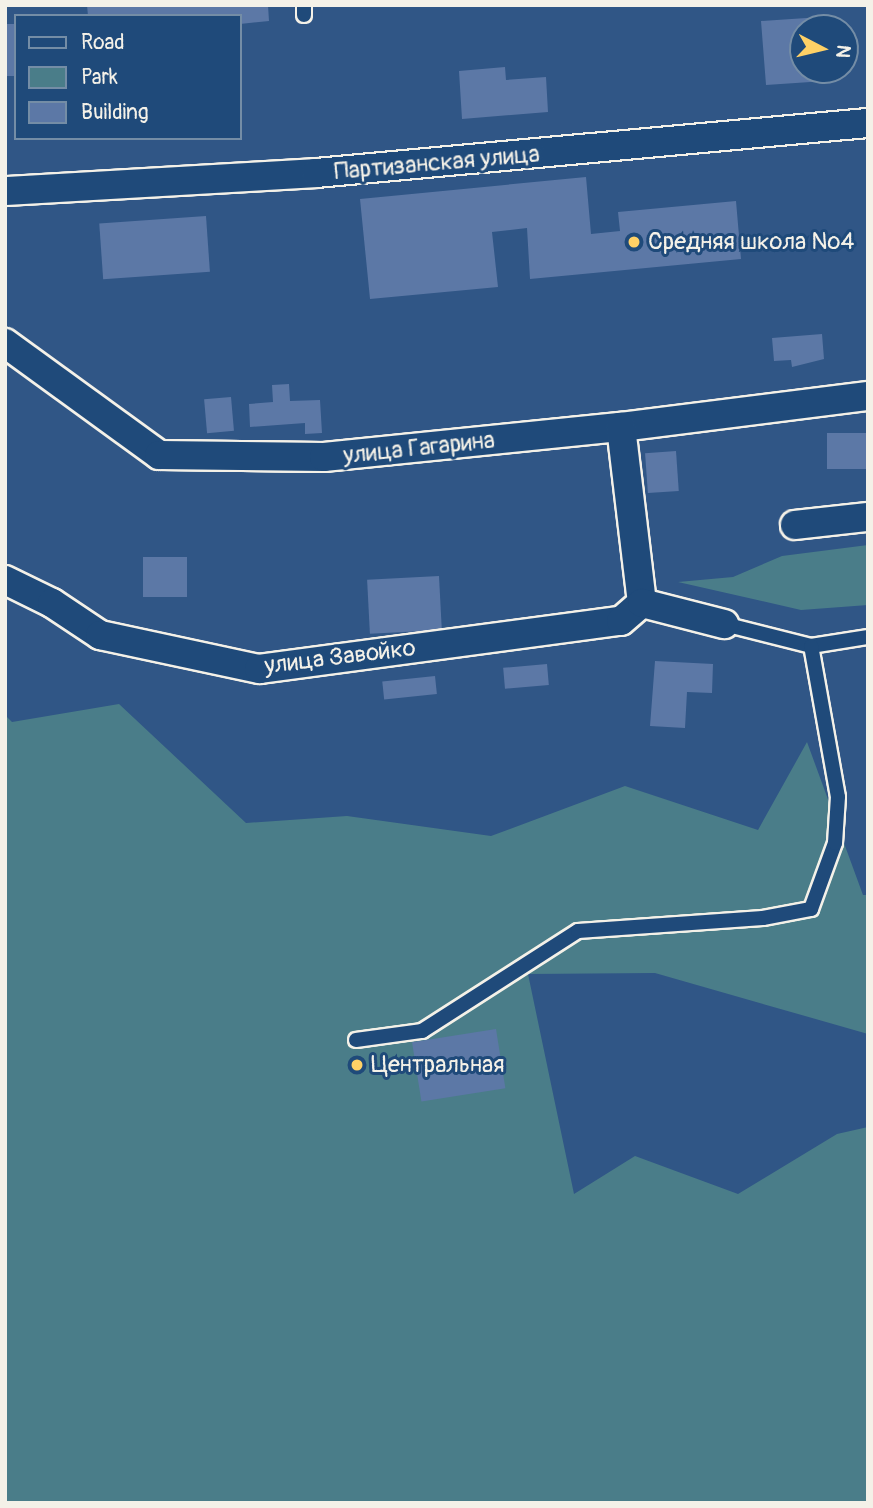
<!DOCTYPE html>
<meta charset="utf-8">
<style>
body{margin:0}
#map{position:relative;width:873px;height:1508px;overflow:hidden;background:#305686;font-family:Pangolin,sans-serif}
div>[style]{position:absolute}
.green>*{inset:0;background:#4a7d89}
.building>*{inset:0;background:#5c78a6;transform-origin:0 0}
.roads{filter:drop-shadow(2px 0 #f4f1e8) drop-shadow(-2px 0 #f4f1e8) drop-shadow(0 2px #f4f1e8) drop-shadow(0 -2px #f4f1e8)}
.lane>*{height:14px;margin:-7px;padding:0 7px;transform-origin:7px;border-radius:7px;background:#1f4a7a}
.street>*{height:28px;margin:-14px;padding:0 14px;transform-origin:14px;border-radius:14px;background:#1f4a7a}
.dots>*{width:19px;height:19px;translate:-50% -50%;box-sizing:border-box;border:4px solid #1f4a7a;border-radius:50%}
span{translate:-50% -50%;white-space:nowrap;text-align:center;line-height:1.15;-webkit-text-stroke:6px #1f4a7a;paint-order:stroke}
.street-label{font-size:24px;color:#f4f1e8}
.poi-label{font-size:24px;color:#f4f1e8}
.left{translate:0 -50%;text-align:left}
.frame{position:absolute;inset:0;border:7px solid #f4f1e8;pointer-events:none}
.legend{position:absolute;left:14px;top:14px;width:228px;height:126px;box-sizing:border-box;background:#1f4a7a;border:2px solid #748da6;margin:0;padding:9px 12px;list-style:none;font-size:21px;color:#f4f1e8}
.legend li{display:flex;align-items:center;gap:14px;height:35px}
.legend b{width:35px;border:2px solid #748da6}
.north{position:absolute;left:789px;top:14px;width:70px;height:70px;box-sizing:border-box;background:#1f4a7a;border:2px solid #748da6;border-radius:50%;rotate:97deg;font-size:19px;font-weight:700;line-height:28px;text-align:center;color:#f4f1e8}
.north::after{content:'';display:block;margin:auto;width:24px;height:32px;background:#ffd166;clip-path:polygon(50% 0,100% 100%,50% 72%,0 100%)}
</style>
<div id="map">
<div class="green">
<div style="clip-path:polygon(868px 545px,868px 605px,801px 610px,678px 582px,733px 577px,782px 556px)"></div>
<div style="clip-path:polygon(119px 704px,246px 823px,347px 816px,491px 836px,625px 786px,758px 830px,807px 742px,863px 895px,868px 895px,868px 1034px,655px 973px,528px 974px,574px 1194px,635px 1156px,738px 1194px,837px 1134px,868px 1127px,868px 1503px,5px 1503px,5px 715px,12px 722px)"></div>
</div>
<div class="building">
<div style="clip-path:polygon(87px 5px,268px 5px,269px 21px,240px 24px,240px 16px,88px 16px)"></div>
<div style="clip-path:polygon(836px 16px,836px 28px,803px 28px,803px 70px,839px 70px,840px 80px,766px 85px,761px 21px)"></div>
<div style="left:16px;top:24px;width:52px;height:11px;rotate:90deg"></div>
<div style="clip-path:polygon(505px 67px,506px 80px,546px 77px,548px 112px,462px 119px,459px 71px)"></div>
<div style="clip-path:polygon(586px 177px,591px 234px,620px 231px,618px 212px,736px 201px,741px 259px,530px 279px,527px 228px,492px 232px,498px 287px,370px 299px,360px 199px)"></div>
<div style="left:206px;top:216px;width:56px;height:107px;rotate:86deg"></div>
<div style="clip-path:polygon(822px 334px,824px 359px,792px 367px,791px 360px,774px 361px,772px 338px)"></div>
<div style="clip-path:polygon(289px 384px,290px 401px,320px 400px,322px 433px,305px 434px,305px 423px,250px 427px,249px 404px,273px 402px,272px 385px)"></div>
<div style="left:231px;top:397px;width:34px;height:27px;rotate:85deg"></div>
<div style="left:868px;top:433px;width:36px;height:41px;rotate:90deg"></div>
<div style="left:676px;top:451px;width:40px;height:31px;rotate:86deg"></div>
<div style="left:143px;top:557px;width:44px;height:40px"></div>
<div style="left:439px;top:576px;width:54px;height:72px;rotate:87deg"></div>
<div style="clip-path:polygon(655px 661px,713px 664px,712px 693px,687px 692px,685px 728px,650px 726px)"></div>
<div style="left:547px;top:664px;width:21px;height:44px;rotate:85deg"></div>
<div style="left:435px;top:676px;width:18px;height:53px;rotate:84deg"></div>
<div style="left:496px;top:1029px;width:60px;height:85px;rotate:81deg"></div>
</div>
<div class="roads">
<div class="lane">
<div style="left:304px;top:5px;width:10px;rotate:90deg"></div>
<div style="left:724px;top:624px;width:90px;rotate:14.2deg"></div>
<div style="left:811px;top:646px;width:58px;rotate:-9deg"></div>
<div style="left:356px;top:1040px;width:67px;rotate:-7.8deg"></div>
<div style="left:422px;top:1031px;width:185px;rotate:-32.7deg"></div>
<div style="left:578px;top:931px;width:185px;rotate:-4deg"></div>
<div style="left:763px;top:918px;width:49px;rotate:-10.6deg"></div>
<div style="left:811px;top:909px;width:70px;rotate:-70deg"></div>
<div style="left:835px;top:843px;width:46px;rotate:-86.3deg"></div>
<div style="left:838px;top:797px;width:153px;rotate:-100.1deg"></div>
</div>
<div class="street">
<div style="left:5px;top:191px;width:312px;rotate:-3.3deg"></div>
<div style="left:316px;top:173px;width:554px;rotate:-5.18deg"></div>
<div style="left:5px;top:343px;width:190px;rotate:36deg"></div>
<div style="left:159px;top:455px;width:165px;rotate:0.7deg"></div>
<div style="left:324px;top:457px;width:299px;rotate:-5.8deg"></div>
<div style="left:621px;top:427px;width:249px;rotate:-7.2deg"></div>
<div style="left:621px;top:427px;width:177px;rotate:83.2deg"></div>
<div style="left:795px;top:525px;width:73px;rotate:-6.3deg"></div>
<div style="left:5px;top:580px;width:52px;rotate:26.1deg"></div>
<div style="left:52px;top:603px;width:58px;rotate:33.7deg"></div>
<div style="left:100px;top:635px;width:163px;rotate:12.1deg"></div>
<div style="left:259px;top:669px;width:365px;rotate:-7.6deg"></div>
<div style="left:621px;top:621px;width:28px;rotate:-41deg"></div>
<div style="left:642px;top:603px;width:85px;rotate:14.4deg"></div>
</div>
</div>
<div class="dots">
<div style="left:634px;top:242px;background:#ffd166"></div>
<div style="left:357px;top:1065px;background:#ffd166"></div>
</div>
<div class="street-label">
<span style="left:437px;top:163px;rotate:-5deg">Партизанская улица</span>
<span style="left:419px;top:448px;rotate:-6deg">улица Гагарина</span>
<span style="left:340px;top:657px;rotate:-7deg">улица Завойко</span>
</div>
<div class="poi-label">
<span class="left" style="left:648px;top:242px">Средняя школа №4</span>
<span class="left" style="left:371px;top:1065px">Центральная</span>
</div>
<div class="frame"></div>
<ul class="legend">
<li><b style="height:9px;background:#1f4a7a"></b>Road</li>
<li><b style="height:19px;background:#4a7d89"></b>Park</li>
<li><b style="height:19px;background:#5c78a6"></b>Building</li>
</ul>
<div class="north">N</div>
</div>
